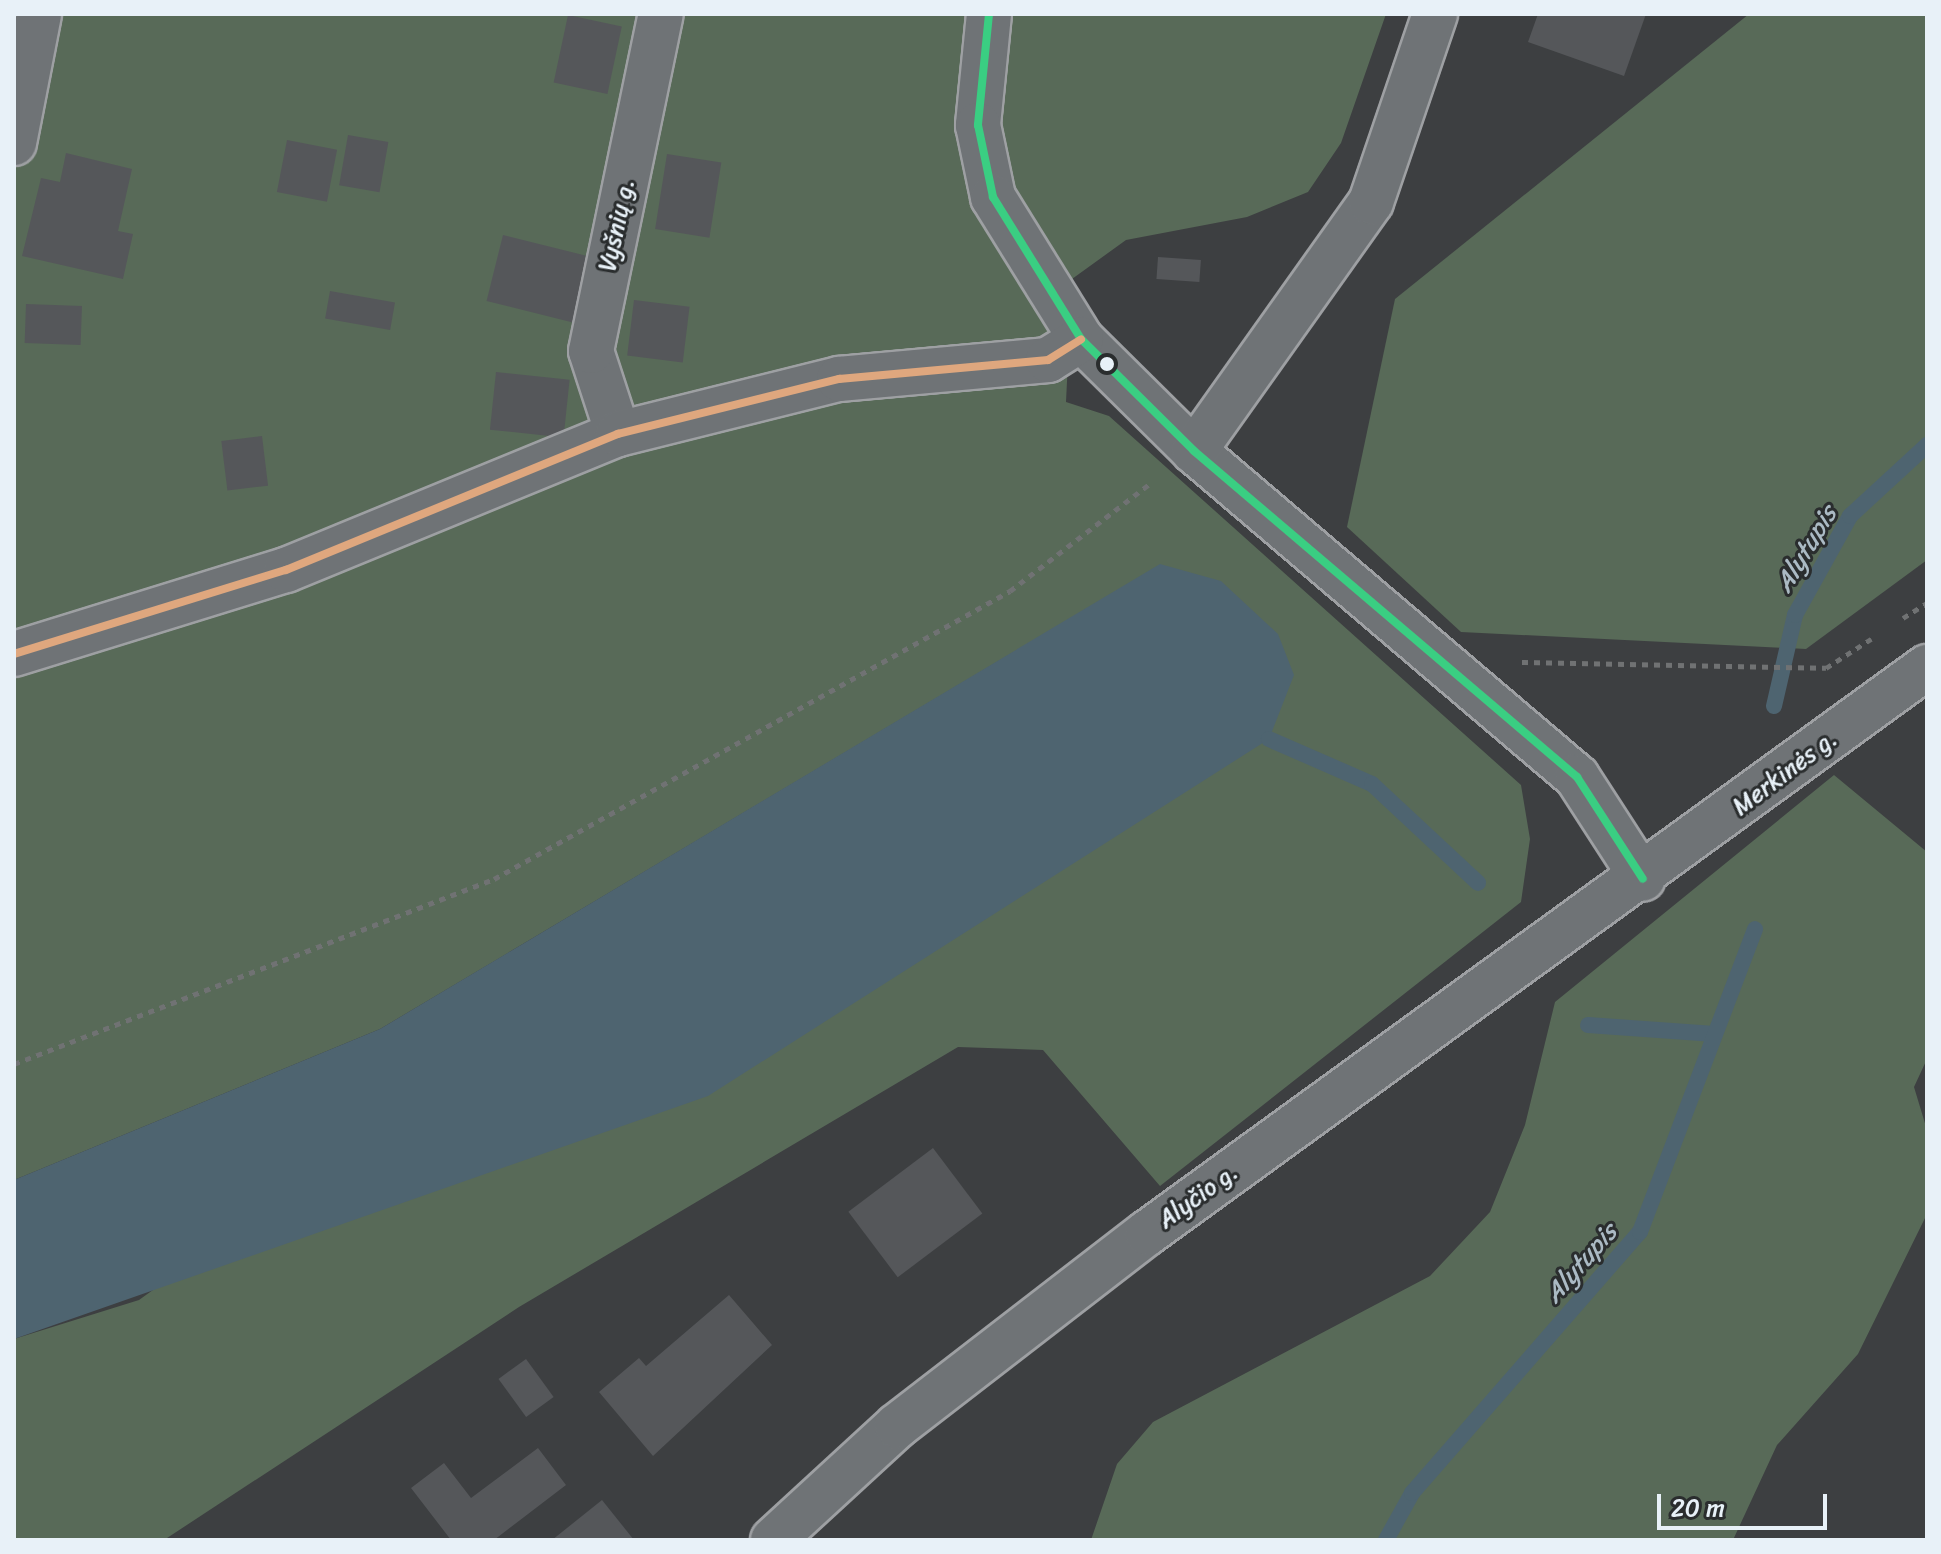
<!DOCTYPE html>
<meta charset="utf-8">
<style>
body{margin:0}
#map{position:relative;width:1941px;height:1554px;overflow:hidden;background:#3d3f41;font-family:Sriracha,sans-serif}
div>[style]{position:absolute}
.green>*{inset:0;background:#586a58}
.water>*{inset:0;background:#4e6470}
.stream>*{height:16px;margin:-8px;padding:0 8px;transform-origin:8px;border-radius:8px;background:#4e6470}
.building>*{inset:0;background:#55575a;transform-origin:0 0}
.path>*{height:5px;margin-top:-2.5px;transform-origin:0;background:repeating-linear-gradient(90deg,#707273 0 6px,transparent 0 12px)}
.roads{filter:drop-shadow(2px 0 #9ea0a3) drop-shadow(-2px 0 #9ea0a3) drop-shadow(0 2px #9ea0a3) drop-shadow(0 -2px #9ea0a3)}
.street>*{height:44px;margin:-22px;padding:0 22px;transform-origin:22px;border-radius:22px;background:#6f7376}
.bus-1>*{height:8px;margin:-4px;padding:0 4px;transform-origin:4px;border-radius:4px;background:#3ace82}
.bus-2>*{height:8px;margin:-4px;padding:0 4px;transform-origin:4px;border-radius:4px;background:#dfa77e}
.dots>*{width:22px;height:22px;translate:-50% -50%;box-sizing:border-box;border:4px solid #2a2d2e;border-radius:50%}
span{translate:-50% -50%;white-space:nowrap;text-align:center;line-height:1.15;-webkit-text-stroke:6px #2a2d2e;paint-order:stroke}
.street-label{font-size:24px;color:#e8f1f8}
.water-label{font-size:26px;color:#abbac4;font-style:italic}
.frame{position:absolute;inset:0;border:16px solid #e8f1f8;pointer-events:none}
.scale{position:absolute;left:1657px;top:1494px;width:170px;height:36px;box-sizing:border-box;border:4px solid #e8f1f8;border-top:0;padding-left:10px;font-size:24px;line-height:28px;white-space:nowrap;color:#e8f1f8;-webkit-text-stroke:6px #2a2d2e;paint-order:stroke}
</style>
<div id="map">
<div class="green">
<div style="clip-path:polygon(14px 14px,1386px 14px,1341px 143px,1308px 192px,1247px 217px,1126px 240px,1072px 279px,1066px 402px,1109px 416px,1521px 785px,1530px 839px,1521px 902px,1160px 1186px,1043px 1050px,958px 1047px,519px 1307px,164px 1540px,14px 1540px,14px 1339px,139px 1300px,1160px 565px,380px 1029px,14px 1180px)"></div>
<div style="clip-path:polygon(1749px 14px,1927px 14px,1927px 560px,1806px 649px,1461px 632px,1347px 527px,1395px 299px)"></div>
<div style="clip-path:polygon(1834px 775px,1927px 852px,1927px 1059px,1914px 1087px,1927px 1130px,1927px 1214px,1858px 1354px,1777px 1445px,1733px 1540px,1091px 1540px,1117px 1464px,1153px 1422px,1430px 1276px,1490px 1212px,1525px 1125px,1555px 1002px)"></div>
</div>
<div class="water">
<div style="clip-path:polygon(1160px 564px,1221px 581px,1278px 634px,1294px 675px,1269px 739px,708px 1096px,14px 1339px,14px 1180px,380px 1029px)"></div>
</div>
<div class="stream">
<div style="left:1774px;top:706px;width:93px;rotate:-77deg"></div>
<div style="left:1795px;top:615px;width:113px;rotate:-60.9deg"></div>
<div style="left:1850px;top:516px;width:105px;rotate:-42.7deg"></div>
<div style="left:1269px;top:739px;width:112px;rotate:23.6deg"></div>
<div style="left:1372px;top:784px;width:145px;rotate:43deg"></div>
<div style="left:1588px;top:1025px;width:127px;rotate:4.1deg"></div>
<div style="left:1386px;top:1540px;width:54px;rotate:-61deg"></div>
<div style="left:1412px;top:1493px;width:347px;rotate:-48.9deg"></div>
<div style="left:1640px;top:1232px;width:324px;rotate:-69.2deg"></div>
</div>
<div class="building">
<div style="clip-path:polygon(1538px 14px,1646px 14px,1624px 76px,1528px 42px)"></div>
<div style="left:568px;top:15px;width:55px;height:69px;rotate:12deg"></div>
<div style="left:348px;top:135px;width:41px;height:51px;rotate:10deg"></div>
<div style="left:287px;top:140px;width:51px;height:53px;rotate:11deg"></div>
<div style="clip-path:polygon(66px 153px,132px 169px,118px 231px,133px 234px,123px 279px,22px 256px,41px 178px,60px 182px)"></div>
<div style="left:667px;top:154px;width:55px;height:76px;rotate:9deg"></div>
<div style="left:503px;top:235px;width:91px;height:68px;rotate:14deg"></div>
<div style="left:1158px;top:257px;width:43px;height:22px;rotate:4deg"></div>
<div style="left:330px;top:291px;width:66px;height:28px;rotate:10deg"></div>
<div style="left:634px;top:300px;width:56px;height:56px;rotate:7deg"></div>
<div style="left:26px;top:304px;width:56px;height:39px;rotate:2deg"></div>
<div style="left:496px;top:372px;width:74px;height:58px;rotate:6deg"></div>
<div style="left:262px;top:436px;width:50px;height:41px;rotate:83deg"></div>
<div style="left:933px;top:1148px;width:82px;height:106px;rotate:53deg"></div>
<div style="clip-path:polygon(729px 1295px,772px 1345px,653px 1456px,599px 1392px,639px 1358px,646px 1366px)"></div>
<div style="left:526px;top:1359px;width:47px;height:34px;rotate:54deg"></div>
<div style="clip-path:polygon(538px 1448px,566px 1485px,494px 1540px,451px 1540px,411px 1488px,444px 1463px,471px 1498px)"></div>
<div style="clip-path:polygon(602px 1500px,634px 1540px,552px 1540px)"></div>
</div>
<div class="path">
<div style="left:1903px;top:618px;width:28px;rotate:-32deg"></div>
<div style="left:1522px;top:662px;width:304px;rotate:1.1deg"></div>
<div style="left:1826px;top:668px;width:54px;rotate:-32.8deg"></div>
<div style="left:14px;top:1064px;width:514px;rotate:-21.08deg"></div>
<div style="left:494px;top:879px;width:591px;rotate:-29.17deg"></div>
<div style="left:1010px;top:591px;width:178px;rotate:-37.5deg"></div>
</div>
<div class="roads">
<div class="street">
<div style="left:989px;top:14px;width:112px;rotate:95.7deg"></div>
<div style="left:978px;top:125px;width:74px;rotate:78.2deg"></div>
<div style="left:993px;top:197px;width:167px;rotate:58.2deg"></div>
<div style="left:1081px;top:339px;width:159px;rotate:44.7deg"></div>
<div style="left:1194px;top:451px;width:503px;rotate:40.4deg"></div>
<div style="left:1577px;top:777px;width:121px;rotate:57.1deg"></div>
<div style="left:14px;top:143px;width:131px;rotate:-79deg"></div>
<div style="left:618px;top:434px;width:87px;rotate:-108deg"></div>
<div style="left:591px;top:351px;width:344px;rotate:-78.3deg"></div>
<div style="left:1194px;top:451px;width:305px;rotate:-54.6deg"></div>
<div style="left:1371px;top:202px;width:199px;rotate:-71.2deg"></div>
<div style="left:14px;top:654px;width:285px;rotate:-17.2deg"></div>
<div style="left:286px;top:570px;width:359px;rotate:-22.3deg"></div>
<div style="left:618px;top:434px;width:228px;rotate:-14deg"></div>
<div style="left:839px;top:379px;width:210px;rotate:-5.2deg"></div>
<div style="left:1048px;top:360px;width:39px;rotate:-32deg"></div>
<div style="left:773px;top:1540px;width:168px;rotate:-42.6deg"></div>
<div style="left:897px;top:1426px;width:316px;rotate:-37.7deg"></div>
<div style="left:1147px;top:1233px;width:964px;rotate:-35.97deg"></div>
</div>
</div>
<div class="bus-1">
<div style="left:989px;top:14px;width:112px;rotate:95.7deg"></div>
<div style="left:978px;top:125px;width:74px;rotate:78.2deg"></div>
<div style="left:993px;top:197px;width:167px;rotate:58.2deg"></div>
<div style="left:1081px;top:339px;width:159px;rotate:44.7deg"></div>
<div style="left:1194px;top:451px;width:503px;rotate:40.4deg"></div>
<div style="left:1577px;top:777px;width:121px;rotate:57.1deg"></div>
</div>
<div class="bus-2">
<div style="left:14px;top:654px;width:285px;rotate:-17.2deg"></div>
<div style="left:286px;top:570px;width:359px;rotate:-22.3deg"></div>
<div style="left:618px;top:434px;width:228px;rotate:-14deg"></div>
<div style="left:839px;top:379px;width:210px;rotate:-5.2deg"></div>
<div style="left:1048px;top:360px;width:39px;rotate:-32deg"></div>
</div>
<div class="dots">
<div style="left:1107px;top:364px;background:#e8f1f8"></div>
</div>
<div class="street-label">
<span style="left:617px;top:225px;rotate:-78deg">Vyšnių g.</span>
<span style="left:1785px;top:773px;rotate:-37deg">Merkinės g.</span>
<span style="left:1198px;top:1196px;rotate:-36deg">Alyčio g.</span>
</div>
<div class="water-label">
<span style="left:1806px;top:549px;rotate:-59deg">Alytupis</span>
<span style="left:1581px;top:1263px;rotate:-49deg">Alytupis</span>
</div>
<div class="frame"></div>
<div class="scale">20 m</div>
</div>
